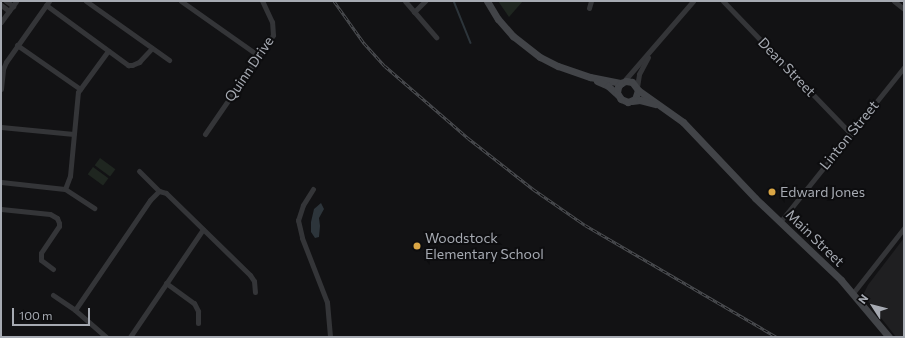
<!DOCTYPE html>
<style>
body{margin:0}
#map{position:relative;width:905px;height:338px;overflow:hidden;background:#121214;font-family:Commissioner,sans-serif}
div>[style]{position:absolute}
.built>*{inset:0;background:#1f1f21}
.green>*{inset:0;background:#1f2620;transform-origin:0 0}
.water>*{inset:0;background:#2d353b}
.stream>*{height:1.5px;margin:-0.75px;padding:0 0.75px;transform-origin:0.75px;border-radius:0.75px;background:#2d353b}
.street>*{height:5px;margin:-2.5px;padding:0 2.5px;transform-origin:2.5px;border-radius:2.5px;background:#343538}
.secondary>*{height:7px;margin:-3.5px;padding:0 3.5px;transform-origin:3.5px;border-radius:3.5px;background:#424448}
.rail>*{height:3px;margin-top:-1.5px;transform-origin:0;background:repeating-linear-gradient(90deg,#0d0d0f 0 4.5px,#4d4f53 0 9px);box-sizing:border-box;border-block:1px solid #4d4f53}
.dots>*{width:11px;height:11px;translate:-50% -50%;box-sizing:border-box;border:2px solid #0d0d0f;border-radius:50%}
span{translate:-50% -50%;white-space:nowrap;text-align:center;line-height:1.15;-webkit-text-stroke:4px #0d0d0f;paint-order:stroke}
.street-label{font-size:14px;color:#a6aab2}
.poi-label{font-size:14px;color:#a6aab2}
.left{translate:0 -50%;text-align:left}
.frame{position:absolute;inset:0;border:2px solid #a6aab2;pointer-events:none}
.north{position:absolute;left:853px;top:286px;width:40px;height:40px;-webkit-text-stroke:3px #0d0d0f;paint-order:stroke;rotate:306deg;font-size:11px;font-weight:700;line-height:16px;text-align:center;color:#a6aab2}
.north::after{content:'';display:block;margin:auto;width:14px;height:18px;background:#a6aab2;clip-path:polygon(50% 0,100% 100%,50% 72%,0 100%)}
.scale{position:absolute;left:12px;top:308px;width:78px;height:18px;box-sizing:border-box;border:2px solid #a6aab2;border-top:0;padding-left:5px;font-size:12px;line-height:14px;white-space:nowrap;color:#a6aab2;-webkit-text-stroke:3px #0d0d0f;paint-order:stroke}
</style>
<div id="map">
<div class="built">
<div style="clip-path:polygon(904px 238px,904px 337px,896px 337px,863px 295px,868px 285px)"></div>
</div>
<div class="green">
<div style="clip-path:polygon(498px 1px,523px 1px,509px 17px)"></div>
<div style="left:100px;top:158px;width:19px;height:9px;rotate:36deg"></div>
<div style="left:93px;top:167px;width:19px;height:9px;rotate:36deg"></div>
</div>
<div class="water">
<div style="clip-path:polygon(321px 203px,324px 209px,319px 218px,320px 226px,319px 237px,315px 238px,311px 232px,311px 222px,314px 209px)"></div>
</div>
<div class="stream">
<div style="left:454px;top:1px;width:45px;rotate:68deg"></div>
</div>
<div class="street">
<div style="left:6px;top:1px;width:9px;rotate:36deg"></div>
<div style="left:86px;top:1px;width:102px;rotate:35.4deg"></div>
<div style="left:181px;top:1px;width:95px;rotate:35.2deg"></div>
<div style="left:405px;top:1px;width:48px;rotate:49.3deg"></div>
<div style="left:723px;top:1px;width:185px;rotate:46.1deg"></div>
<div style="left:894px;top:1px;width:13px;rotate:39deg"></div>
<div style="left:1px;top:5px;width:10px;rotate:37deg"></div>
<div style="left:46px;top:5px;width:102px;rotate:36.2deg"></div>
<div style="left:128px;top:65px;width:4px"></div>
<div style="left:132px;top:65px;width:8px;rotate:-23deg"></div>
<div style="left:139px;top:62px;width:19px;rotate:-47deg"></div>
<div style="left:589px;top:8px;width:7px;rotate:-74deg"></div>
<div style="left:414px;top:12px;width:16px;rotate:-45deg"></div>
<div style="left:1px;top:22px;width:26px;rotate:-54deg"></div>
<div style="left:17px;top:45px;width:77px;rotate:34.9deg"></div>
<div style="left:624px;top:81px;width:106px;rotate:-49.2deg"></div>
<div style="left:637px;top:87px;width:13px;rotate:-81deg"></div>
<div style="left:639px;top:74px;width:19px;rotate:-62deg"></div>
<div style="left:1px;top:89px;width:20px;rotate:-84deg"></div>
<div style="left:3px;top:69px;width:8px;rotate:-67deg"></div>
<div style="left:6px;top:62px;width:75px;rotate:-54.8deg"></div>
<div style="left:1px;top:127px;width:73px;rotate:5.5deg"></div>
<div style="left:205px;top:134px;width:120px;rotate:-55.5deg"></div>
<div style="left:273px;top:35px;width:13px;rotate:-94deg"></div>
<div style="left:272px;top:22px;width:23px;rotate:-115deg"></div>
<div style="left:139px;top:171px;width:28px;rotate:45deg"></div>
<div style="left:1px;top:182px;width:64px;rotate:6.2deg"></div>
<div style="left:65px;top:189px;width:35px;rotate:33deg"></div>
<div style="left:65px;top:189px;width:14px;rotate:-69deg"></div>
<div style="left:70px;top:176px;width:84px;rotate:-84.6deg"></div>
<div style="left:78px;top:92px;width:51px;rotate:-53.8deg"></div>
<div style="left:313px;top:189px;width:19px;rotate:122deg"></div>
<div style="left:303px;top:205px;width:16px;rotate:108deg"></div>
<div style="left:298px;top:220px;width:18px;rotate:77deg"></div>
<div style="left:302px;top:238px;width:69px;rotate:68.7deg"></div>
<div style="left:327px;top:302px;width:35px;rotate:85deg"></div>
<div style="left:1px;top:209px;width:49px;rotate:5.8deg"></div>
<div style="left:50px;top:214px;width:8px;rotate:30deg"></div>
<div style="left:57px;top:218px;width:5px;rotate:68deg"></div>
<div style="left:59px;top:223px;width:3px;rotate:90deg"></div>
<div style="left:59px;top:226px;width:32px;rotate:124deg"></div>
<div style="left:41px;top:253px;width:7px;rotate:90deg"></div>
<div style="left:41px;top:260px;width:15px;rotate:37deg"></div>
<div style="left:780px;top:222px;width:198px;rotate:-51.3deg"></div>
<div style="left:166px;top:283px;width:34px;rotate:36deg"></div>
<div style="left:194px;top:303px;width:9px;rotate:63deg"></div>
<div style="left:198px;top:311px;width:12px;rotate:90deg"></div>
<div style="left:853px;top:293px;width:83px;rotate:-51.9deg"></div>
<div style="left:53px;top:295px;width:27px;rotate:34deg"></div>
<div style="left:106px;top:337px;width:41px;rotate:-138.9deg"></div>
<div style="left:75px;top:310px;width:133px;rotate:-55.7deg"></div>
<div style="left:150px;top:200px;width:13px;rotate:-45deg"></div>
<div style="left:159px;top:191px;width:7px;rotate:16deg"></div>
<div style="left:166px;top:193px;width:117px;rotate:44.3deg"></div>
<div style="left:250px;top:275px;width:7px;rotate:56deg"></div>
<div style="left:254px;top:281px;width:11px;rotate:85deg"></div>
<div style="left:130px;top:337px;width:130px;rotate:-55.9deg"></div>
</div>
<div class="secondary">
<div style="left:487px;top:1px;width:21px;rotate:59deg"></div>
<div style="left:498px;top:19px;width:23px;rotate:49deg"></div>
<div style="left:513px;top:36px;width:34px;rotate:38deg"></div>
<div style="left:540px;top:57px;width:20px;rotate:27deg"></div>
<div style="left:558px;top:66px;width:34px;rotate:19deg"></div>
<div style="left:590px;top:77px;width:32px;rotate:11deg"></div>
<div style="left:597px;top:81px;width:12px;rotate:24deg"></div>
<div style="left:608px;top:86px;width:13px;rotate:42deg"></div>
<div style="left:638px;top:90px;width:9px;rotate:108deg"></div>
<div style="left:635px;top:99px;width:8px;rotate:157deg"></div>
<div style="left:628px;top:102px;width:8px;rotate:-157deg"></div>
<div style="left:621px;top:99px;width:7px;rotate:-124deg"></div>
<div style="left:617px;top:93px;width:6px;rotate:-81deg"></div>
<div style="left:618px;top:87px;width:5px;rotate:-53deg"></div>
<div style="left:621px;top:83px;width:5px;rotate:-22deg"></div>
<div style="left:626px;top:81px;width:6px;rotate:9deg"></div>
<div style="left:632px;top:82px;width:10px;rotate:53deg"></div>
<div style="left:638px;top:90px;width:55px;rotate:35.4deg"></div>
<div style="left:683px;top:122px;width:105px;rotate:46.5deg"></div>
<div style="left:755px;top:198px;width:119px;rotate:43.6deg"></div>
<div style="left:841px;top:280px;width:75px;rotate:49.9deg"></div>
<div style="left:632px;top:101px;width:8px;rotate:-7deg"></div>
<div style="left:640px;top:100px;width:16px;rotate:15deg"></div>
</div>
<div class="rail">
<div style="left:334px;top:1px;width:52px;rotate:54.5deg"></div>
<div style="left:364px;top:43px;width:31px;rotate:48deg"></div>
<div style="left:385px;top:66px;width:110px;rotate:40.9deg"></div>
<div style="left:468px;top:138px;width:83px;rotate:38.1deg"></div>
<div style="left:533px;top:189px;width:63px;rotate:34.7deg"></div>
<div style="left:585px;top:225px;width:222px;rotate:30.3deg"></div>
</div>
<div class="dots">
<div style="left:772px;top:192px;background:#daa645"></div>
<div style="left:417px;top:246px;background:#daa645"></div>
</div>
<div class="street-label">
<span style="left:787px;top:67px;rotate:46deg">Dean Street</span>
<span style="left:249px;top:69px;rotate:-56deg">Quinn Drive</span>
<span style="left:849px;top:135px;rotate:-51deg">Linton Street</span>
<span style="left:815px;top:238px;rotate:44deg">Main Street</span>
</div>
<div class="poi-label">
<span class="left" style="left:780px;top:192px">Edward Jones</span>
<span class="left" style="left:425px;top:246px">Woodstock<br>Elementary School</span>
</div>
<div class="frame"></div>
<div class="north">N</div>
<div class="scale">100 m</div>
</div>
